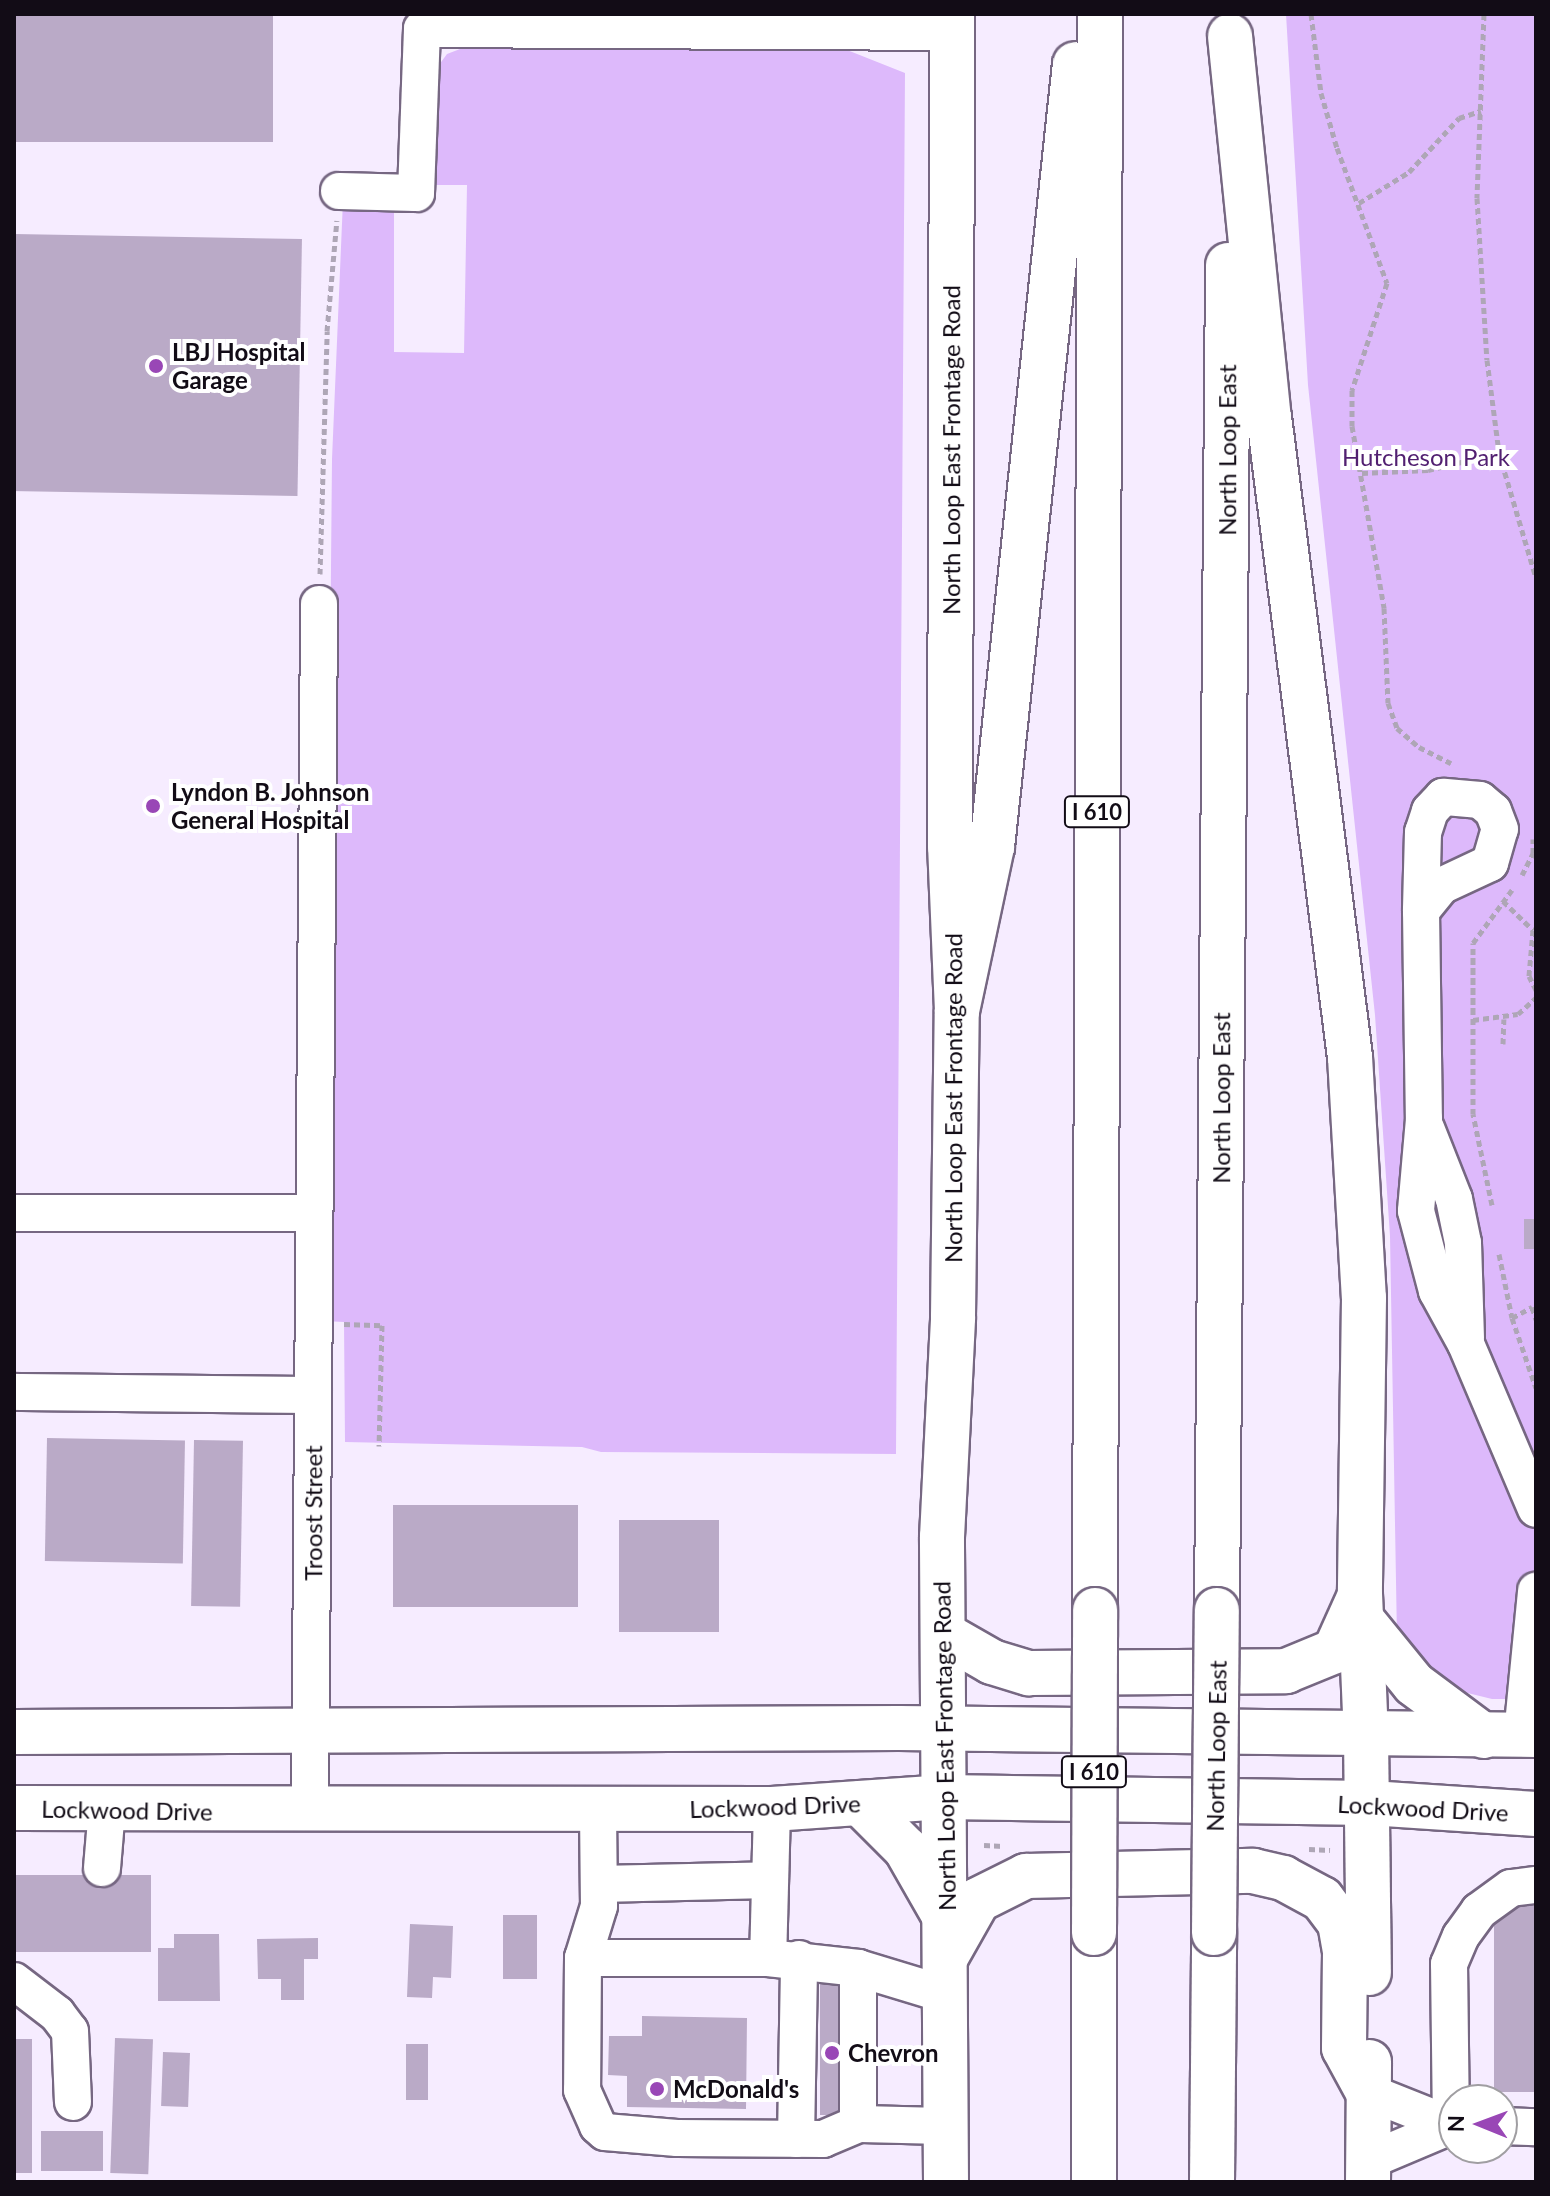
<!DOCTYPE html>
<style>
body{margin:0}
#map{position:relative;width:1550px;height:2196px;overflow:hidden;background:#f6ecff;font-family:Lato,sans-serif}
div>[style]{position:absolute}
.green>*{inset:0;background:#ddb9fb}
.building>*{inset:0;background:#baaac7;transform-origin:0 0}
.path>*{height:5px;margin-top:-2.5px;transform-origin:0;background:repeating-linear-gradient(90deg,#aea6b6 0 6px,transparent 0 10px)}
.roads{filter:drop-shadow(2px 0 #766782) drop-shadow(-2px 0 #766782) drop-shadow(0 2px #766782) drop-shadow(0 -2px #766782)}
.minor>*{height:36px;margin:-18px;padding:0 18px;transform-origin:18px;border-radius:18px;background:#fff}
.major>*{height:44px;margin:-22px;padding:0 22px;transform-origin:22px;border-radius:22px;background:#fff}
.highway>*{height:44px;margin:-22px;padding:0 22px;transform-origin:22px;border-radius:22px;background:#fff}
.bridges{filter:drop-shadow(2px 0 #766782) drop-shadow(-2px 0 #766782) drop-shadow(0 2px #766782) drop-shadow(0 -2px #766782)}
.highway-bridge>*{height:44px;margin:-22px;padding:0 22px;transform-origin:22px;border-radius:22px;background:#fff}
.dots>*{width:22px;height:22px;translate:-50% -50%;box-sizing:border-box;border:4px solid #fff;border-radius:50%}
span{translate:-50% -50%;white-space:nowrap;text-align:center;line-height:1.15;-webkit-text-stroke:8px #fff;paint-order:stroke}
.shield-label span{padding:2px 6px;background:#fff;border:2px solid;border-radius:6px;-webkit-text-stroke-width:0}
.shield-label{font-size:22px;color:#120c16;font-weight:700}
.poi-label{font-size:24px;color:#120c16;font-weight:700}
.left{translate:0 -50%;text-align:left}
.street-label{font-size:24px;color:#120c16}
.park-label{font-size:24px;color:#522071}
.frame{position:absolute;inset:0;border:16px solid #120c16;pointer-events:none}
.north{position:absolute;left:1438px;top:2084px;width:80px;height:80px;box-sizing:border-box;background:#fff;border:2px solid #a09ea2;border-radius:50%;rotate:271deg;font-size:22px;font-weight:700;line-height:32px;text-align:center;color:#120c16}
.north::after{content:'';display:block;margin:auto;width:28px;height:36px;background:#9947b6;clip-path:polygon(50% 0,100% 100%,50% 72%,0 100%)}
</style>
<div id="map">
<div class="green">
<div style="clip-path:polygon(1286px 14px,1536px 14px,1536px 1699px,1492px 1699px,1435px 1685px,1397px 1639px,1390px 1236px,1375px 1015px,1308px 385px)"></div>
<div style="clip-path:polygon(481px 41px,847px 50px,905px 73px,896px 1454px,601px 1452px,582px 1447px,345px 1442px,344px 1322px,324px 1321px,332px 459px,343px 200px,394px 207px,394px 352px,464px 353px,467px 185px,434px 185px,436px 69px,447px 54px)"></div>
</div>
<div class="building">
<div style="left:14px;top:14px;width:259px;height:128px"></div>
<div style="left:14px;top:234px;width:288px;height:257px;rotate:1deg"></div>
<div style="left:1524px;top:1219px;width:12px;height:30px"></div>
<div style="left:47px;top:1438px;width:138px;height:123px;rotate:1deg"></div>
<div style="left:194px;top:1440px;width:49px;height:166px;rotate:1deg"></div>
<div style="left:393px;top:1505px;width:185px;height:102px"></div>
<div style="left:619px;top:1520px;width:100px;height:112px"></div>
<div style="left:16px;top:1875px;width:135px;height:77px"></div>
<div style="left:1536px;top:1906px;width:186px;height:42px;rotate:90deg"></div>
<div style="left:537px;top:1915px;width:64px;height:34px;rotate:90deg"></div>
<div style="clip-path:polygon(410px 1924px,453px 1926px,451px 1978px,433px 1977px,432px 1998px,407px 1997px)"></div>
<div style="clip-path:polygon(174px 1934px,219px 1934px,220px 2001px,158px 2001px,158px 1948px,174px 1948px)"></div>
<div style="clip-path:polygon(318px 1938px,318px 1959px,304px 1959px,304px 2000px,281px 2000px,281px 1979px,258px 1979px,257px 1939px)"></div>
<div style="left:820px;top:1979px;width:27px;height:136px"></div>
<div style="clip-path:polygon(642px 2016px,747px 2018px,746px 2109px,627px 2107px,627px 2076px,608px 2075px,609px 2036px,642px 2036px)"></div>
<div style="left:115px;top:2038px;width:38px;height:135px;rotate:2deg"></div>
<div style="left:14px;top:2039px;width:18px;height:134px"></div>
<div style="left:406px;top:2044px;width:22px;height:56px"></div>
<div style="left:163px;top:2052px;width:27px;height:54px;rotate:2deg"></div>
<div style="left:41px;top:2131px;width:62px;height:40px"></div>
</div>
<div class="path">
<div style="left:1311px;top:14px;width:80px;rotate:82.8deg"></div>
<div style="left:1321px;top:93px;width:57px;rotate:73.8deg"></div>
<div style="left:1337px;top:148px;width:144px;rotate:69.7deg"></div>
<div style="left:1387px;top:283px;width:113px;rotate:108.1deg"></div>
<div style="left:1352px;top:390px;width:36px;rotate:90deg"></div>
<div style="left:1352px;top:426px;width:185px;rotate:80deg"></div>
<div style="left:1384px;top:608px;width:95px;rotate:87.6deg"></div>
<div style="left:1388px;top:703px;width:27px;rotate:70deg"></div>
<div style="left:1397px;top:728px;width:29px;rotate:41deg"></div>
<div style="left:1419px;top:747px;width:36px;rotate:27deg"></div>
<div style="left:1484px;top:14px;width:184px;rotate:92.2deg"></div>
<div style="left:1477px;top:198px;width:162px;rotate:86.5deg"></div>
<div style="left:1487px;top:360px;width:94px;rotate:82.6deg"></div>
<div style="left:1499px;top:453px;width:130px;rotate:73.5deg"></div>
<div style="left:1359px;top:203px;width:59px;rotate:-31.8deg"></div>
<div style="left:1409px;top:172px;width:74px;rotate:-47.2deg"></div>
<div style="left:1459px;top:118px;width:23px;rotate:-18deg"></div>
<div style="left:1362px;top:473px;width:66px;rotate:-2.6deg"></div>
<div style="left:1428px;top:470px;width:73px;rotate:-13.5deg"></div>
<div style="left:320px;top:574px;width:243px;rotate:-88.3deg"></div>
<div style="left:327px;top:331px;width:111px;rotate:-84.9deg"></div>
<div style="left:1522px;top:875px;width:25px;rotate:-63deg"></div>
<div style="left:1533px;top:853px;width:14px;rotate:-90deg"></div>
<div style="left:1503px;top:901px;width:42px;rotate:44deg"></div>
<div style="left:1533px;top:930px;width:46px;rotate:95deg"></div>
<div style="left:1529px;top:976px;width:16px;rotate:63deg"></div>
<div style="left:1473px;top:1020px;width:45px;rotate:-7.6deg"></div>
<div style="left:1518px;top:1014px;width:24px;rotate:-42deg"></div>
<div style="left:1503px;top:1044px;width:25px;rotate:-88deg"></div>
<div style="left:1492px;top:1205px;width:93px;rotate:-101.8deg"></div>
<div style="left:1473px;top:1114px;width:171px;rotate:-90deg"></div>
<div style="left:1473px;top:943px;width:66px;rotate:-53.7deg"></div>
<div style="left:1499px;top:1254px;width:65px;rotate:78.5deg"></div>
<div style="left:1512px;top:1318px;width:74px;rotate:71.1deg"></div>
<div style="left:1512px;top:1318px;width:23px;rotate:-29deg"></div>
<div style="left:1532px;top:1307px;width:13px;rotate:72deg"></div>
<div style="left:344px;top:1324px;width:38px;rotate:2deg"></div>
<div style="left:382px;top:1325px;width:121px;rotate:91.4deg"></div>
<div style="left:984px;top:1845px;width:19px;rotate:3deg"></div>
<div style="left:1309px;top:1849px;width:21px;rotate:3deg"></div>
</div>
<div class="roads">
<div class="minor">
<div style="left:339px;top:191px;width:77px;rotate:1.5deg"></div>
<div style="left:416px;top:193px;width:164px;rotate:-87.9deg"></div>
<div style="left:422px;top:29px;width:529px;rotate:0.32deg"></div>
<div style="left:1421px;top:911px;width:32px;rotate:-51deg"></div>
<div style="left:1441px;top:886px;width:54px;rotate:-25.1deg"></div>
<div style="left:1490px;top:863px;width:35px;rotate:-74deg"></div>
<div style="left:1500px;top:829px;width:19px;rotate:-111deg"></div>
<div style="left:1493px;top:811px;width:17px;rotate:-140deg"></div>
<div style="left:1480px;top:800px;width:37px;rotate:-175deg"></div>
<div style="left:1443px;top:797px;width:19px;rotate:133deg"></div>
<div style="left:1430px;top:811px;width:22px;rotate:108deg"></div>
<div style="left:1423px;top:832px;width:79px;rotate:91.5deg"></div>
<div style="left:1421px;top:911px;width:208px;rotate:89.2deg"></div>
<div style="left:1424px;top:1119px;width:92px;rotate:95deg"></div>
<div style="left:1416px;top:1211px;width:83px;rotate:75.3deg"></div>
<div style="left:1437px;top:1291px;width:60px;rotate:61.3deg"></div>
<div style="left:1466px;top:1344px;width:179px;rotate:67deg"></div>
<div style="left:1426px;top:1128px;width:76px;rotate:68.5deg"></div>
<div style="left:1454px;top:1199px;width:45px;rotate:78.4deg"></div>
<div style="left:1463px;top:1243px;width:95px;rotate:88.2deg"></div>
<div style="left:14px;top:1213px;width:299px"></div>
<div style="left:14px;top:1392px;width:299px;rotate:0.6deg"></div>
<div style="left:1522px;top:1735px;width:145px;rotate:-84.4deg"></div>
<div style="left:772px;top:1809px;width:149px;rotate:91.5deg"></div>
<div style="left:768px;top:1958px;width:91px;rotate:6.3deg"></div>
<div style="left:858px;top:1968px;width:93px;rotate:16.9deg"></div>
<div style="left:598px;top:1811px;width:95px;rotate:89.4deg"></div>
<div style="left:599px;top:1906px;width:54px;rotate:107.1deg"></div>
<div style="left:583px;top:1958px;width:132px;rotate:90.4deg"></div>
<div style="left:582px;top:2090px;width:39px;rotate:66deg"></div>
<div style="left:598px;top:2126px;width:9px;rotate:41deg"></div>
<div style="left:605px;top:2132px;width:72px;rotate:4.8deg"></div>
<div style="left:677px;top:2138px;width:146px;rotate:0.4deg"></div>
<div style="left:823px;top:2139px;width:38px;rotate:-23deg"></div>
<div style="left:310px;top:1812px;width:1208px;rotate:-89.57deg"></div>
<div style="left:102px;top:1868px;width:59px;rotate:-85.2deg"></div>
<div style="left:599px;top:1884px;width:171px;rotate:-1.3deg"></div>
<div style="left:583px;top:1958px;width:185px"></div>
<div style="left:858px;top:1968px;width:156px;rotate:90deg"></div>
<div style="left:858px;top:2124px;width:88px;rotate:1.3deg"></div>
<div style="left:14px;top:1981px;width:54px;rotate:37.5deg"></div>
<div style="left:57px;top:2014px;width:21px;rotate:53deg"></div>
<div style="left:70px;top:2031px;width:71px;rotate:87.6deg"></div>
<div style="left:1368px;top:2092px;width:92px;rotate:21.6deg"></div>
<div style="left:1451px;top:2126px;width:162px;rotate:-90.7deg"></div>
<div style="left:1449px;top:1964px;width:30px;rotate:-67deg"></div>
<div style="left:1461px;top:1936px;width:31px;rotate:-54deg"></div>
<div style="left:1479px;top:1911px;width:39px;rotate:-36deg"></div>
<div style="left:1511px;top:1888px;width:25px;rotate:-7deg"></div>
<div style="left:1502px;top:2126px;width:34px;rotate:2deg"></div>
<div style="left:796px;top:2139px;width:180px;rotate:-89deg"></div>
<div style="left:1368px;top:2161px;width:90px;rotate:-22.9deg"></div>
</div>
<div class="major">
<div style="left:14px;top:1732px;width:885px;rotate:-0.26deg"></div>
<div style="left:899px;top:1728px;width:637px;rotate:0.63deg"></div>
<div style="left:1366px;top:1736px;width:237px;rotate:89.3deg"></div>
<div style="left:860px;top:1803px;width:65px;rotate:45deg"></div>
<div style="left:906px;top:1849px;width:73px;rotate:60.3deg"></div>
<div style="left:14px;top:1808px;width:758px;rotate:0.08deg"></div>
<div style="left:772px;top:1809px;width:171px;rotate:-4deg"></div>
<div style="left:943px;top:1797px;width:427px;rotate:0.8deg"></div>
<div style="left:1370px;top:1803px;width:166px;rotate:3.8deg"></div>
<div style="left:947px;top:1955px;width:63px;rotate:-60.6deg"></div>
<div style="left:978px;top:1900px;width:54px;rotate:-26.6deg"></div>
<div style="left:1026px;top:1876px;width:227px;rotate:-1.3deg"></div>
<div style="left:1253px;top:1871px;width:31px;rotate:13deg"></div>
<div style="left:1283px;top:1878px;width:44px;rotate:28.3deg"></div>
<div style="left:1322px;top:1899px;width:30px;rotate:53deg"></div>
<div style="left:1340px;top:1923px;width:29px;rotate:80deg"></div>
<div style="left:1345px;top:1952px;width:96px;rotate:90.6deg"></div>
<div style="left:1344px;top:2048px;width:50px;rotate:61.4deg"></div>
<div style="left:946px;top:2182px;width:645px;rotate:-90.36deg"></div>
<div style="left:942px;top:1537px;width:220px;rotate:-87.1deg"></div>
<div style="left:953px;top:1317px;width:306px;rotate:-89.3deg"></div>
<div style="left:957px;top:1011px;width:164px;rotate:-92.4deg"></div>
<div style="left:950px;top:847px;width:833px;rotate:-89.86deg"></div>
<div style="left:1368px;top:2182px;width:120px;rotate:-89.5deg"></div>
</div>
<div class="highway">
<div style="left:1230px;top:36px;width:383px;rotate:84.2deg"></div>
<div style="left:1269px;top:417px;width:645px;rotate:82.79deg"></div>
<div style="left:1350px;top:1057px;width:241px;rotate:86.7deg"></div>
<div style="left:1364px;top:1298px;width:296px;rotate:90.8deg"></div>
<div style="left:1360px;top:1594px;width:142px;rotate:87.6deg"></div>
<div style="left:957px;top:1011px;width:168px;rotate:-78deg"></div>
<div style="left:992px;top:847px;width:787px;rotate:-83.95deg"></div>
<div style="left:1095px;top:1610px;width:1596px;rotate:-89.82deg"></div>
<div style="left:1217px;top:1610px;width:1345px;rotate:-89.53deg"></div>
<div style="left:1362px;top:1620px;width:82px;rotate:50.9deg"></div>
<div style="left:1414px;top:1684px;width:87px;rotate:36.6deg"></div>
<div style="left:945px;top:1635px;width:54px;rotate:29.9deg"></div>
<div style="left:992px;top:1662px;width:39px;rotate:17deg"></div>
<div style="left:1029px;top:1673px;width:257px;rotate:-0.4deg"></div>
<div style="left:1286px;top:1671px;width:53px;rotate:-22.2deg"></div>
<div style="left:1335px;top:1651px;width:56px;rotate:-65.7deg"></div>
<div style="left:1094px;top:1933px;width:249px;rotate:90deg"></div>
<div style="left:1212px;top:2182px;width:249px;rotate:-89.5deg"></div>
</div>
</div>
<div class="bridges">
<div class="highway-bridge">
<div style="left:1094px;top:1933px;width:323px;rotate:-89.8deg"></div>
<div style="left:1214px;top:1933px;width:323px;rotate:-89.5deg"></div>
</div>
</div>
<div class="dots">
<div style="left:156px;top:366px;background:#9947b6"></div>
<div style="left:153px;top:806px;background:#9947b6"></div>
<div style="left:832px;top:2053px;background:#9947b6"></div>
<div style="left:657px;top:2089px;background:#9947b6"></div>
</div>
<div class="shield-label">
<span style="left:1097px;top:812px">I 610</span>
<span style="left:1094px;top:1772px">I 610</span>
</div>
<div class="poi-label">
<span class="left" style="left:172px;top:366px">LBJ Hospital<br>Garage</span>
<span class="left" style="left:171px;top:806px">Lyndon B. Johnson<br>General Hospital</span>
<span class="left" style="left:848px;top:2053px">Chevron</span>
<span class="left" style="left:673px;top:2089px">McDonald's</span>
</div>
<div class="street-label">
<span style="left:951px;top:450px;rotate:-90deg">North Loop East Frontage Road</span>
<span style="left:1227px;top:450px;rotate:-90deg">North Loop East</span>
<span style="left:953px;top:1098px;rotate:-90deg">North Loop East Frontage Road</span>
<span style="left:1221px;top:1098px;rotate:-90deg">North Loop East</span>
<span style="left:313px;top:1513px;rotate:-90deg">Troost Street</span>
<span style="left:944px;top:1746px;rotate:-91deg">North Loop East Frontage Road</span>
<span style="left:1216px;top:1746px;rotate:-89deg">North Loop East</span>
<span style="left:775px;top:1806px;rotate:-2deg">Lockwood Drive</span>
<span style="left:1423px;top:1808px;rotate:3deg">Lockwood Drive</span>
<span style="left:127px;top:1810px;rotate:1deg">Lockwood Drive</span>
</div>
<div class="park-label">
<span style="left:1426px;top:457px">Hutcheson Park</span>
</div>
<div class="frame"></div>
<div class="north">N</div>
</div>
